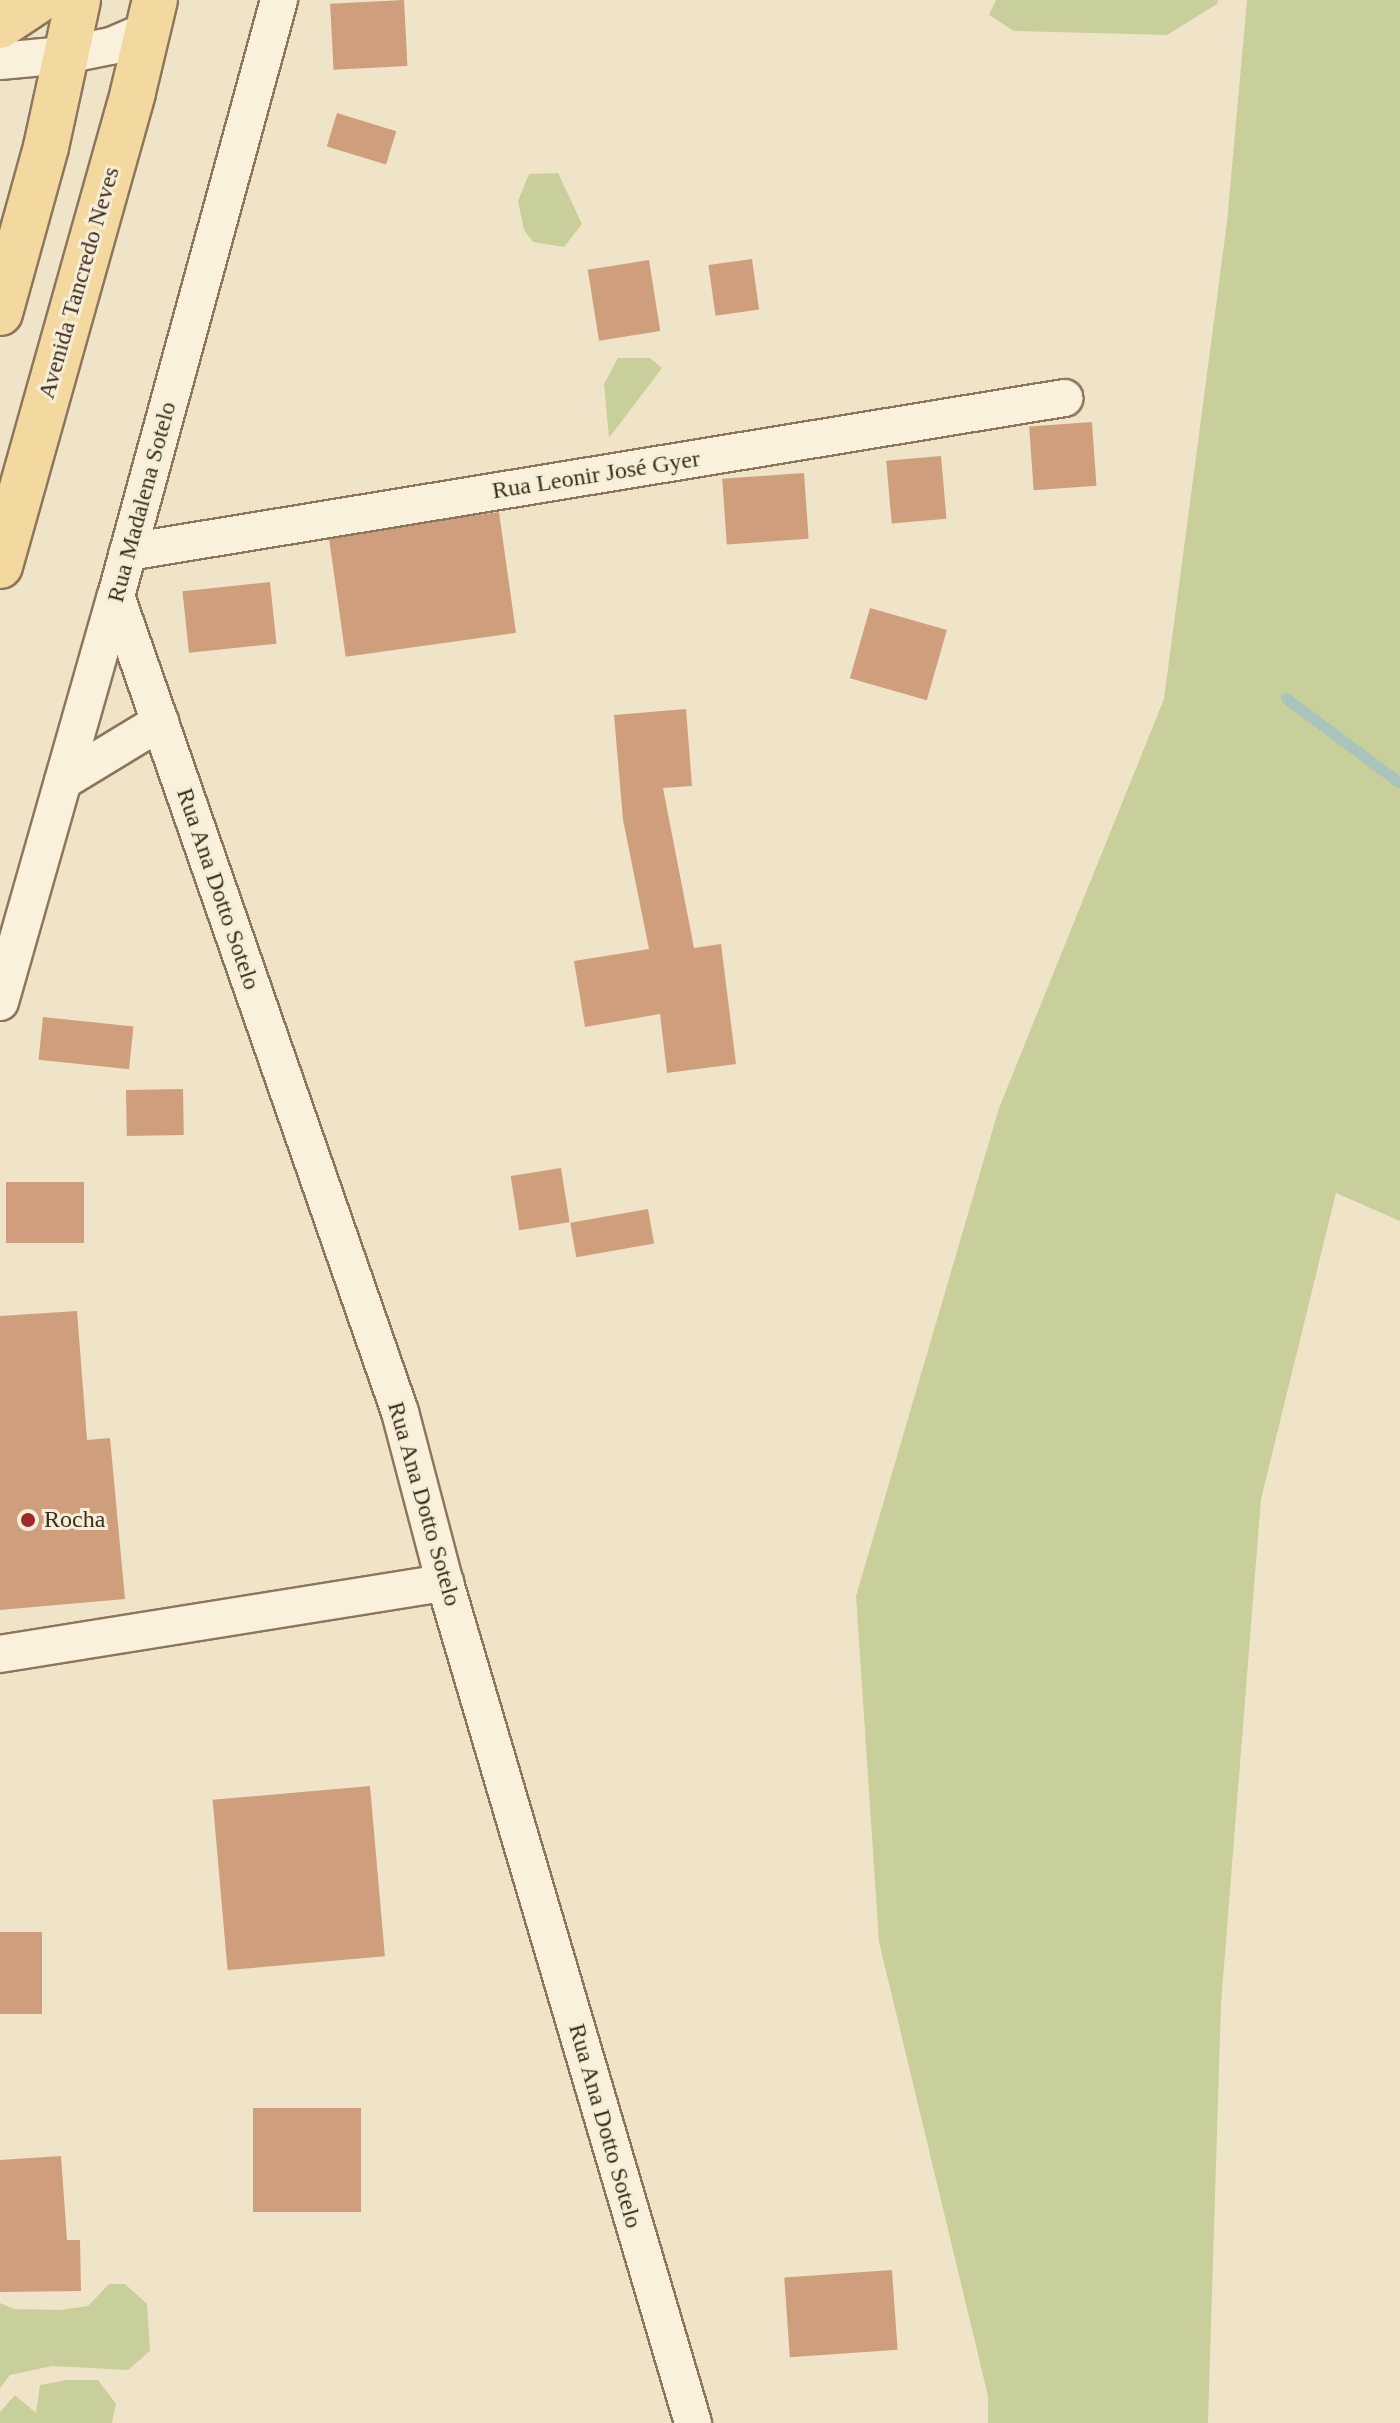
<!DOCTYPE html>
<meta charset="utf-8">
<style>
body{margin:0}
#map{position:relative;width:1400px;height:2423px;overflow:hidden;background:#f0e4c8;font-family:Georgia,serif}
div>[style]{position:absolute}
.green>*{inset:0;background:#c9cf9b}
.stream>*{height:11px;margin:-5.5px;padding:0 5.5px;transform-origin:5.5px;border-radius:5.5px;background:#a9c4bc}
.building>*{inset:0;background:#cf9f7d;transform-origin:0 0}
.roads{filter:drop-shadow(2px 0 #8d765c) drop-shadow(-2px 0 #8d765c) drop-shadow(0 2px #8d765c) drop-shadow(0 -2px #8d765c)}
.minor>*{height:36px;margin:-18px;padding:0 18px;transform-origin:18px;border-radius:18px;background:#faf1dc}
.major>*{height:44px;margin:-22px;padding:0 22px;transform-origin:22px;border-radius:22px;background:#f3d9a0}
.dots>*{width:22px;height:22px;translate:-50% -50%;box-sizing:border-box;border:4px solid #f7eed8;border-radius:50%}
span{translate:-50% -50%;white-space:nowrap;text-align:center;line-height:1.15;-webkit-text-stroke:6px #f7eed8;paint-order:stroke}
.street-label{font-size:24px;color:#3d2e20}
.poi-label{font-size:24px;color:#3d2e20}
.left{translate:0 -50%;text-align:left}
</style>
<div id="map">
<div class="green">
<div style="clip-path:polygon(996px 0,1218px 0,1217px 4px,1167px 35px,1014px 31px,989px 15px)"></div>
<div style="clip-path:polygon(1247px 0,1400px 0,1400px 1221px,1336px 1193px,1261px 1499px,1221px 2004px,1208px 2423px,988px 2423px,988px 2396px,879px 1942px,856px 1596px,999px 1108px,1164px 699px,1227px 222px)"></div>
<div style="clip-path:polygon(558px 173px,582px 224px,564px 247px,533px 242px,524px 230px,518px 201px,529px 174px)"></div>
<div style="clip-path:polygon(618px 358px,650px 358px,662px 368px,609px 438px,604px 384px)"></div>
<div style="clip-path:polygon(109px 2284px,125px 2284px,147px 2304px,150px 2351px,128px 2370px,52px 2366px,10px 2375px,0 2388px,0 2303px,14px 2309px,60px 2310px,88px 2306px)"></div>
<div style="clip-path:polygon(67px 2380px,98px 2380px,116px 2404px,112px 2423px,0 2423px,0 2412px,15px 2395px,36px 2413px,40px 2385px)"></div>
</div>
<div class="stream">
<div style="left:1286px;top:698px;width:142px;rotate:36.7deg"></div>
</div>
<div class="building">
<div style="left:404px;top:0;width:66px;height:74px;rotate:87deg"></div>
<div style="left:337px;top:113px;width:62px;height:35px;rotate:17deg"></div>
<div style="left:752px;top:259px;width:51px;height:44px;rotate:82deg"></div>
<div style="left:649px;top:260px;width:72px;height:62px;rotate:81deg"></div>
<div style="left:1092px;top:422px;width:64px;height:63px;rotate:86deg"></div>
<div style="left:941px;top:456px;width:63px;height:55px;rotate:85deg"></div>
<div style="left:804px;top:473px;width:66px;height:82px;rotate:86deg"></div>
<div style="left:499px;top:512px;width:122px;height:172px;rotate:82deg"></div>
<div style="left:270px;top:582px;width:62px;height:88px;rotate:84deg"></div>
<div style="left:870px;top:608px;width:80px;height:73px;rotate:16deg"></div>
<div style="clip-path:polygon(686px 709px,692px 786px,663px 788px,694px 948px,721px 944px,736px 1064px,667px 1073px,660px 1014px,585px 1027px,574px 961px,649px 949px,623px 820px,614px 715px)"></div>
<div style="left:43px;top:1017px;width:91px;height:43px;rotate:6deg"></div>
<div style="left:183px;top:1089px;width:46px;height:57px;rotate:89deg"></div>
<div style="left:561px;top:1168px;width:55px;height:51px;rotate:81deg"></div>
<div style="left:6px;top:1182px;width:78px;height:61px"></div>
<div style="left:648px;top:1209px;width:35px;height:79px;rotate:80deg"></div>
<div style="clip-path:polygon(77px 1311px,87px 1440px,110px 1438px,125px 1599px,0 1610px,0 1316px)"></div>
<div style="left:370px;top:1786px;width:171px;height:158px;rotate:85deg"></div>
<div style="left:0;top:1932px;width:42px;height:82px"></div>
<div style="left:253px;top:2108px;width:108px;height:104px"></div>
<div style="clip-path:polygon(61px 2156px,67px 2240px,80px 2240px,81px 2291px,0 2292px,0 2160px)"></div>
<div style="left:892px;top:2270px;width:80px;height:108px;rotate:86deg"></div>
</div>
<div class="roads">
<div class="minor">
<div style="left:0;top:61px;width:65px;rotate:-5.3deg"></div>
<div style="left:65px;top:55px;width:47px;rotate:-11.1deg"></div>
<div style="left:111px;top:46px;width:38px;rotate:-23deg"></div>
<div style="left:128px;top:552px;width:949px;rotate:-9.34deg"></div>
<div style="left:116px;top:596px;width:864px;rotate:70.81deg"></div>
<div style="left:400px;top:1412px;width:177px;rotate:75.3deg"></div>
<div style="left:445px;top:1583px;width:876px;rotate:73.55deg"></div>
<div style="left:63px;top:781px;width:114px;rotate:-31.3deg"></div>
<div style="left:0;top:1002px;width:422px;rotate:-74.1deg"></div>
<div style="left:116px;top:596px;width:618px;rotate:-74.7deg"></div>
<div style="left:0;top:1654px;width:451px;rotate:-9.1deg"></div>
</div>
<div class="major">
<div style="left:0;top:26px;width:47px;rotate:-33.7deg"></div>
<div style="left:0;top:313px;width:172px;rotate:-74.5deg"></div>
<div style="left:46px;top:147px;width:150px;rotate:-77.7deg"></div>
<div style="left:0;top:566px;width:492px;rotate:-74.3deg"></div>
<div style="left:133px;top:92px;width:95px;rotate:-76.6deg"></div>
</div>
</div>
<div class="dots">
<div style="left:28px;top:1520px;background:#9e2a2b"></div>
</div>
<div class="street-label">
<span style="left:79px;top:283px;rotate:-74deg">Avenida Tancredo Neves</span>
<span style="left:596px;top:475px;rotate:-9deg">Rua Leonir José Gyer</span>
<span style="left:142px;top:502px;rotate:-75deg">Rua Madalena Sotelo</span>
<span style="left:218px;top:889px;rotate:71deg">Rua Ana Dotto Sotelo</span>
<span style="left:424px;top:1504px;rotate:74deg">Rua Ana Dotto Sotelo</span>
<span style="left:605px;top:2126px;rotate:74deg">Rua Ana Dotto Sotelo</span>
</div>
<div class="poi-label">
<span class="left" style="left:44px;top:1520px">Rocha</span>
</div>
</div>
